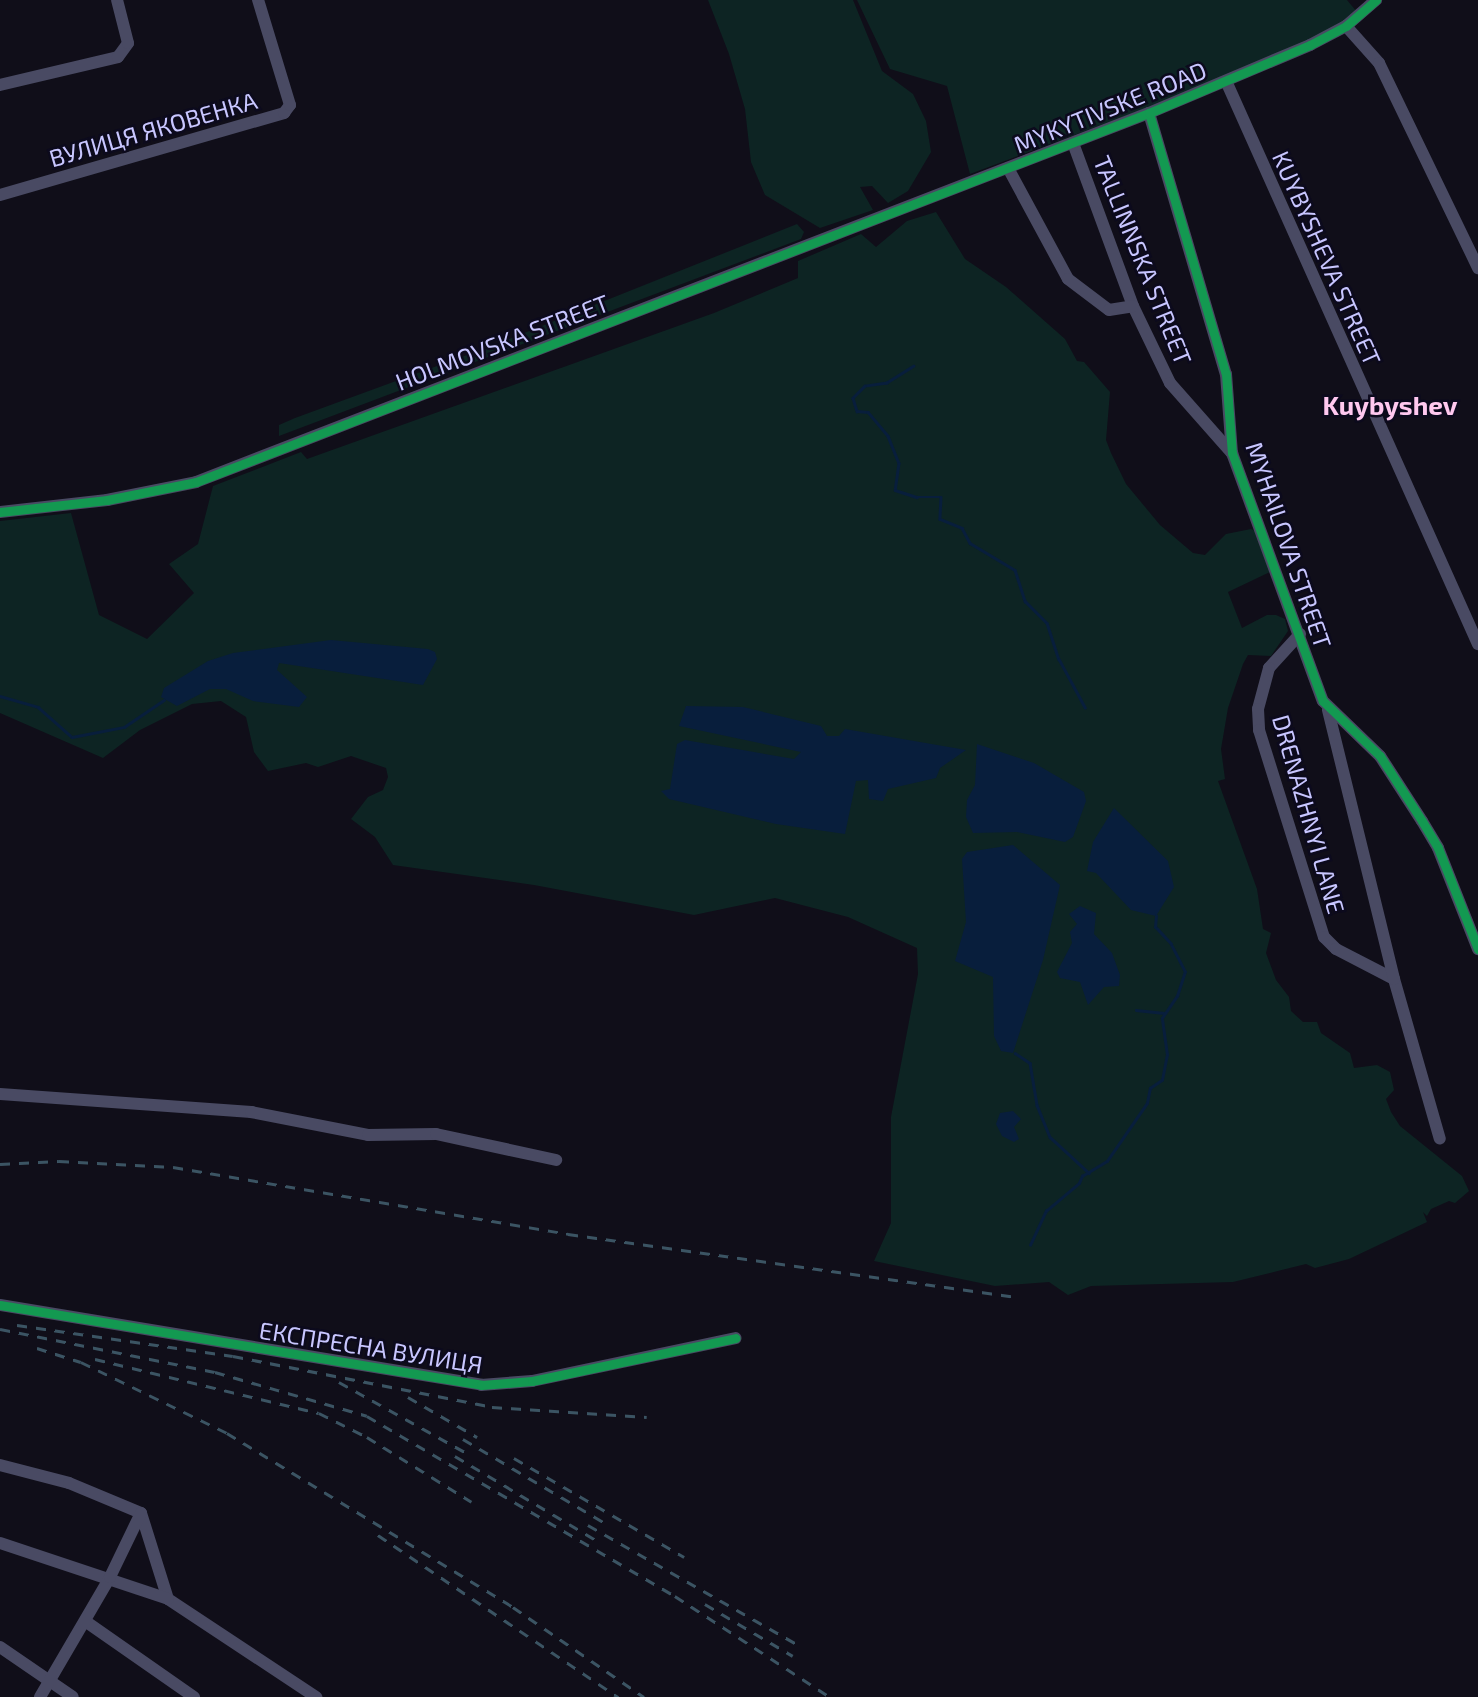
<!DOCTYPE html>
<meta charset="utf-8">
<style>
body{margin:0}
#map{position:relative;width:1478px;height:1697px;overflow:hidden;background:#100e19;font-family:"Exo 2",sans-serif}
div>[style]{position:absolute}
.green>*{inset:0;background:#0d2423}
.water>*{inset:0;background:#081e3c}
.stream>*{height:2.5px;margin:-1.25px;padding:0 1.25px;transform-origin:1.25px;border-radius:1.25px;background:#081e3c}
.minor>*{height:12px;margin:-6px;padding:0 6px;transform-origin:6px;border-radius:6px;background:#494a63}
.rail>*{height:2.5px;margin-top:-1.25px;transform-origin:0;background:repeating-linear-gradient(90deg,#3b5463 0 10px,transparent 0 19px)}
.cycleway>*{height:9px;margin:-4.5px;padding:0 4.5px;transform-origin:4.5px;border-radius:4.5px;background:#139951}
span{translate:-50% -50%;white-space:nowrap;text-align:center;line-height:1.15;-webkit-text-stroke:5px #0c0a1d;paint-order:stroke}
.street-label{font-size:24px;color:#c8c6ff}
.neighbourhood-label{font-size:26px;color:#ffc8ef;font-weight:700}
</style>
<div id="map">
<div class="green">
<div style="clip-path:polygon(708px 0,853px 0,882px 71px,913px 94px,926px 121px,931px 152px,908px 191px,888px 203px,872px 186px,860px 187px,873px 210px,820px 228px,765px 195px,751px 162px,745px 109px,729px 54px)"></div>
<div style="clip-path:polygon(857px 0,1347px 0,1357px 12px,1321px 37px,1224px 79px,970px 174px,947px 86px,890px 69px)"></div>
<div style="clip-path:polygon(936px 212px,965px 259px,1006px 287px,1065px 339px,1077px 361px,1084px 362px,1110px 392px,1106px 440px,1111px 453px,1126px 484px,1160px 525px,1193px 553px,1205px 555px,1226px 534px,1251px 529px,1257px 532px,1272px 571px,1228px 592px,1242px 628px,1267px 615px,1276px 615px,1285px 619px,1288px 631px,1271px 656px,1248px 655px,1243px 664px,1228px 708px,1221px 749px,1225px 779px,1218px 781px,1257px 889px,1263px 929px,1271px 933px,1266px 953px,1276px 980px,1289px 997px,1291px 1011px,1303px 1022px,1317px 1022px,1321px 1033px,1350px 1053px,1354px 1068px,1377px 1065px,1390px 1072px,1394px 1090px,1386px 1099px,1391px 1112px,1400px 1126px,1462px 1176px,1469px 1191px,1455px 1203px,1449px 1201px,1431px 1209px,1427px 1216px,1423px 1212px,1427px 1222px,1349px 1259px,1315px 1268px,1306px 1264px,1233px 1282px,1091px 1286px,1068px 1295px,1049px 1282px,995px 1286px,874px 1261px,891px 1223px,891px 1117px,918px 974px,917px 948px,848px 917px,775px 898px,694px 915px,534px 885px,393px 865px,375px 837px,351px 819px,368px 797px,383px 790px,388px 777px,386px 768px,351px 756px,318px 767px,306px 763px,268px 771px,254px 752px,246px 717px,221px 701px,192px 704px,140px 730px,103px 758px,0 713px,0 521px,71px 513px,99px 615px,147px 639px,194px 593px,169px 564px,198px 544px,213px 486px,301px 452px,307px 459px,714px 313px,798px 278px,798px 261px,861px 234px,876px 247px,907px 221px)"></div>
<div style="clip-path:polygon(797px 224px,804px 232px,801px 239px,279px 436px,279px 425px,295px 418px,497px 344px)"></div>
</div>
<div class="water">
<div style="clip-path:polygon(331px 640px,428px 649px,435px 652px,437px 659px,423px 685px,279px 663px,277px 670px,307px 697px,299px 707px,253px 701px,226px 689px,210px 689px,177px 706px,161px 697px,164px 688px,208px 661px,233px 653px)"></div>
<div style="clip-path:polygon(686px 706px,743px 707px,821px 726px,827px 736px,839px 736px,845px 729px,966px 750px,940px 768px,936px 778px,888px 789px,883px 801px,869px 799px,868px 780px,856px 781px,845px 834px,776px 824px,669px 799px,661px 791px,670px 789px,677px 744px,685px 740px,794px 759px,801px 752px,679px 726px)"></div>
<div style="clip-path:polygon(977px 744px,1034px 763px,1084px 792px,1086px 801px,1073px 837px,1065px 842px,1017px 832px,973px 833px,966px 817px,967px 800px,975px 785px)"></div>
<div style="clip-path:polygon(1114px 808px,1168px 861px,1174px 887px,1156px 916px,1131px 910px,1096px 873px,1087px 871px,1093px 842px)"></div>
<div style="clip-path:polygon(1013px 845px,1060px 885px,1043px 960px,1013px 1053px,1001px 1051px,994px 1036px,993px 977px,955px 961px,966px 922px,962px 859px,967px 852px)"></div>
<div style="clip-path:polygon(1080px 906px,1096px 913px,1094px 934px,1112px 953px,1120px 975px,1119px 986px,1104px 987px,1088px 1005px,1080px 982px,1060px 978px,1057px 972px,1072px 943px,1070px 932px,1077px 924px,1069px 914px)"></div>
<div style="clip-path:polygon(1013px 1111px,1021px 1119px,1014px 1127px,1019px 1139px,1014px 1142px,1002px 1136px,996px 1124px,1000px 1113px)"></div>
</div>
<div class="stream">
<div style="left:914px;top:366px;width:32px;rotate:148deg"></div>
<div style="left:887px;top:383px;width:22px;rotate:172deg"></div>
<div style="left:865px;top:386px;width:17px;rotate:135deg"></div>
<div style="left:853px;top:398px;width:14px;rotate:73deg"></div>
<div style="left:857px;top:411px;width:11px;rotate:5deg"></div>
<div style="left:868px;top:412px;width:31px;rotate:50deg"></div>
<div style="left:888px;top:436px;width:29px;rotate:68deg"></div>
<div style="left:899px;top:463px;width:27px;rotate:98deg"></div>
<div style="left:895px;top:490px;width:23px;rotate:18deg"></div>
<div style="left:917px;top:497px;width:24px"></div>
<div style="left:941px;top:497px;width:22px;rotate:93deg"></div>
<div style="left:940px;top:519px;width:24px;rotate:22deg"></div>
<div style="left:962px;top:528px;width:17px;rotate:62deg"></div>
<div style="left:970px;top:543px;width:52px;rotate:31deg"></div>
<div style="left:1015px;top:570px;width:33px;rotate:72deg"></div>
<div style="left:1025px;top:601px;width:31px;rotate:45deg"></div>
<div style="left:1047px;top:623px;width:38px;rotate:72deg"></div>
<div style="left:1059px;top:659px;width:55px;rotate:61.6deg"></div>
<div style="left:0;top:696px;width:40px;rotate:16deg"></div>
<div style="left:38px;top:707px;width:45px;rotate:41.4deg"></div>
<div style="left:72px;top:737px;width:53px;rotate:-10.9deg"></div>
<div style="left:124px;top:727px;width:48px;rotate:-34deg"></div>
<div style="left:1136px;top:1010px;width:28px;rotate:6deg"></div>
<div style="left:1015px;top:1053px;width:18px;rotate:34deg"></div>
<div style="left:1030px;top:1063px;width:43px;rotate:80.5deg"></div>
<div style="left:1037px;top:1105px;width:35px;rotate:68deg"></div>
<div style="left:1050px;top:1137px;width:53px;rotate:42.7deg"></div>
<div style="left:1030px;top:1245px;width:38px;rotate:-65deg"></div>
<div style="left:1046px;top:1211px;width:43px;rotate:-40.3deg"></div>
<div style="left:1079px;top:1183px;width:8px;rotate:-67deg"></div>
<div style="left:1082px;top:1176px;width:29px;rotate:-31deg"></div>
<div style="left:1107px;top:1161px;width:70px;rotate:-55.4deg"></div>
<div style="left:1147px;top:1103px;width:15px;rotate:-79deg"></div>
<div style="left:1150px;top:1088px;width:14px;rotate:-34deg"></div>
<div style="left:1162px;top:1080px;width:25px;rotate:-79deg"></div>
<div style="left:1167px;top:1055px;width:37px;rotate:-98deg"></div>
<div style="left:1162px;top:1018px;width:27px;rotate:-56deg"></div>
<div style="left:1177px;top:996px;width:25px;rotate:-72deg"></div>
<div style="left:1185px;top:972px;width:31px;rotate:-117deg"></div>
<div style="left:1171px;top:944px;width:23px;rotate:-133deg"></div>
<div style="left:1155px;top:927px;width:11px;rotate:-85deg"></div>
</div>
<div class="minor">
<div style="left:1346px;top:26px;width:50px;rotate:48.3deg"></div>
<div style="left:1379px;top:63px;width:228px;rotate:64.2deg"></div>
<div style="left:1226px;top:81px;width:617px;rotate:65.89deg"></div>
<div style="left:0;top:85px;width:121px;rotate:-13.3deg"></div>
<div style="left:118px;top:57px;width:17px;rotate:-54deg"></div>
<div style="left:128px;top:43px;width:44px;rotate:-104.3deg"></div>
<div style="left:1149px;top:113px;width:272px;rotate:73.6deg"></div>
<div style="left:1226px;top:374px;width:79px;rotate:85.7deg"></div>
<div style="left:1232px;top:453px;width:264px;rotate:69.9deg"></div>
<div style="left:1323px;top:701px;width:79px;rotate:44deg"></div>
<div style="left:1380px;top:756px;width:77px;rotate:57.1deg"></div>
<div style="left:1422px;top:821px;width:31px;rotate:59deg"></div>
<div style="left:1438px;top:848px;width:109px;rotate:68.4deg"></div>
<div style="left:1073px;top:143px;width:174px;rotate:69.8deg"></div>
<div style="left:1133px;top:306px;width:85px;rotate:64.3deg"></div>
<div style="left:1170px;top:383px;width:94px;rotate:48.5deg"></div>
<div style="left:1008px;top:168px;width:126px;rotate:61.6deg"></div>
<div style="left:1068px;top:279px;width:51px;rotate:37.1deg"></div>
<div style="left:1109px;top:310px;width:24px;rotate:-9deg"></div>
<div style="left:0;top:195px;width:296px;rotate:-16.1deg"></div>
<div style="left:284px;top:113px;width:10px;rotate:-53deg"></div>
<div style="left:290px;top:105px;width:110px;rotate:-106.9deg"></div>
<div style="left:0;top:512px;width:108px;rotate:-6.4deg"></div>
<div style="left:107px;top:500px;width:91px;rotate:-11.4deg"></div>
<div style="left:196px;top:482px;width:1022px;rotate:-21.17deg"></div>
<div style="left:1149px;top:113px;width:175px;rotate:-22.9deg"></div>
<div style="left:1310px;top:45px;width:41px;rotate:-27.8deg"></div>
<div style="left:1346px;top:26px;width:40px;rotate:-41deg"></div>
<div style="left:1300px;top:634px;width:46px;rotate:132.4deg"></div>
<div style="left:1269px;top:668px;width:42px;rotate:105deg"></div>
<div style="left:1258px;top:709px;width:21px;rotate:87deg"></div>
<div style="left:1259px;top:730px;width:217px;rotate:72.6deg"></div>
<div style="left:1324px;top:937px;width:17px;rotate:45deg"></div>
<div style="left:1336px;top:949px;width:65px;rotate:27.3deg"></div>
<div style="left:1394px;top:979px;width:166px;rotate:74deg"></div>
<div style="left:1328px;top:710px;width:277px;rotate:76.2deg"></div>
<div style="left:0;top:1094px;width:252px;rotate:4.1deg"></div>
<div style="left:251px;top:1112px;width:119px;rotate:11.1deg"></div>
<div style="left:368px;top:1135px;width:68px;rotate:-0.8deg"></div>
<div style="left:436px;top:1134px;width:123px;rotate:12.2deg"></div>
<div style="left:0;top:1305px;width:488px;rotate:9.4deg"></div>
<div style="left:481px;top:1385px;width:51px;rotate:-4.5deg"></div>
<div style="left:532px;top:1381px;width:208px;rotate:-11.9deg"></div>
<div style="left:0;top:1465px;width:71px;rotate:14.6deg"></div>
<div style="left:69px;top:1483px;width:78px;rotate:22.6deg"></div>
<div style="left:141px;top:1513px;width:90px;rotate:72.6deg"></div>
<div style="left:168px;top:1599px;width:178px;rotate:33.5deg"></div>
<div style="left:0;top:1543px;width:177px;rotate:18.4deg"></div>
<div style="left:85px;top:1621px;width:133px;rotate:34.9deg"></div>
<div style="left:0;top:1647px;width:88px;rotate:34.4deg"></div>
<div style="left:40px;top:1697px;width:139px;rotate:-59.7deg"></div>
<div style="left:110px;top:1577px;width:71px;rotate:-64.2deg"></div>
</div>
<div class="rail">
<div style="left:0;top:1164px;width:59px;rotate:-2.9deg"></div>
<div style="left:59px;top:1161px;width:114px;rotate:3deg"></div>
<div style="left:173px;top:1167px;width:401px;rotate:9.6deg"></div>
<div style="left:568px;top:1234px;width:451px;rotate:8deg"></div>
<div style="left:17px;top:1325px;width:218px;rotate:8.2deg"></div>
<div style="left:233px;top:1356px;width:264px;rotate:11.1deg"></div>
<div style="left:492px;top:1407px;width:155px;rotate:3.7deg"></div>
<div style="left:0;top:1329px;width:219px;rotate:11.3deg"></div>
<div style="left:215px;top:1372px;width:158px;rotate:16.1deg"></div>
<div style="left:367px;top:1416px;width:357px;rotate:30.3deg"></div>
<div style="left:675px;top:1596px;width:185px;rotate:33.1deg"></div>
<div style="left:37px;top:1348px;width:46px;rotate:17.7deg"></div>
<div style="left:81px;top:1362px;width:162px;rotate:25.9deg"></div>
<div style="left:227px;top:1433px;width:335px;rotate:31.3deg"></div>
<div style="left:513px;top:1607px;width:159px;rotate:34.5deg"></div>
<div style="left:95px;top:1359px;width:230px;rotate:13.6deg"></div>
<div style="left:319px;top:1413px;width:54px;rotate:26.6deg"></div>
<div style="left:367px;top:1437px;width:123px;rotate:31.8deg"></div>
<div style="left:339px;top:1382px;width:150px;rotate:29.1deg"></div>
<div style="left:408px;top:1397px;width:80px;rotate:30.1deg"></div>
<div style="left:463px;top:1439px;width:167px;rotate:30.6deg"></div>
<div style="left:455px;top:1456px;width:164px;rotate:30.8deg"></div>
<div style="left:514px;top:1458px;width:197px;rotate:30.2deg"></div>
<div style="left:588px;top:1525px;width:244px;rotate:29.7deg"></div>
<div style="left:378px;top:1535px;width:290px;rotate:34deg"></div>
<div style="left:705px;top:1604px;width:102px;rotate:30.6deg"></div>
</div>
<div class="cycleway">
<div style="left:1149px;top:113px;width:272px;rotate:73.6deg"></div>
<div style="left:1226px;top:374px;width:79px;rotate:85.7deg"></div>
<div style="left:1232px;top:453px;width:264px;rotate:69.9deg"></div>
<div style="left:1323px;top:701px;width:79px;rotate:44deg"></div>
<div style="left:1380px;top:756px;width:77px;rotate:57.1deg"></div>
<div style="left:1422px;top:821px;width:31px;rotate:59deg"></div>
<div style="left:1438px;top:848px;width:109px;rotate:68.4deg"></div>
<div style="left:0;top:512px;width:108px;rotate:-6.4deg"></div>
<div style="left:107px;top:500px;width:91px;rotate:-11.4deg"></div>
<div style="left:196px;top:482px;width:1022px;rotate:-21.17deg"></div>
<div style="left:1149px;top:113px;width:175px;rotate:-22.9deg"></div>
<div style="left:1310px;top:45px;width:41px;rotate:-27.8deg"></div>
<div style="left:1346px;top:26px;width:40px;rotate:-41deg"></div>
<div style="left:0;top:1305px;width:488px;rotate:9.4deg"></div>
<div style="left:481px;top:1385px;width:51px;rotate:-4.5deg"></div>
<div style="left:532px;top:1381px;width:208px;rotate:-11.9deg"></div>
</div>
<div class="street-label">
<span style="left:1110px;top:107px;rotate:-22deg">MYKYTIVSKE ROAD</span>
<span style="left:153px;top:129px;rotate:-16deg">ВУЛИЦЯ ЯКОВЕНКА</span>
<span style="left:1327px;top:258px;rotate:66deg">KUYBYSHEVA STREET</span>
<span style="left:1143px;top:260px;rotate:68deg">TALLINNSKA STREET</span>
<span style="left:502px;top:342px;rotate:-21deg">HOLMOVSKA STREET</span>
<span style="left:1289px;top:545px;rotate:71deg">MYHAILOVA STREET</span>
<span style="left:1309px;top:814px;rotate:74deg">DRENAZHNYI LANE</span>
<span style="left:371px;top:1347px;rotate:9deg">ЕКСПРЕСНА ВУЛИЦЯ</span>
</div>
<div class="neighbourhood-label">
<span style="left:1390px;top:405px">Kuybyshev</span>
</div>
</div>
